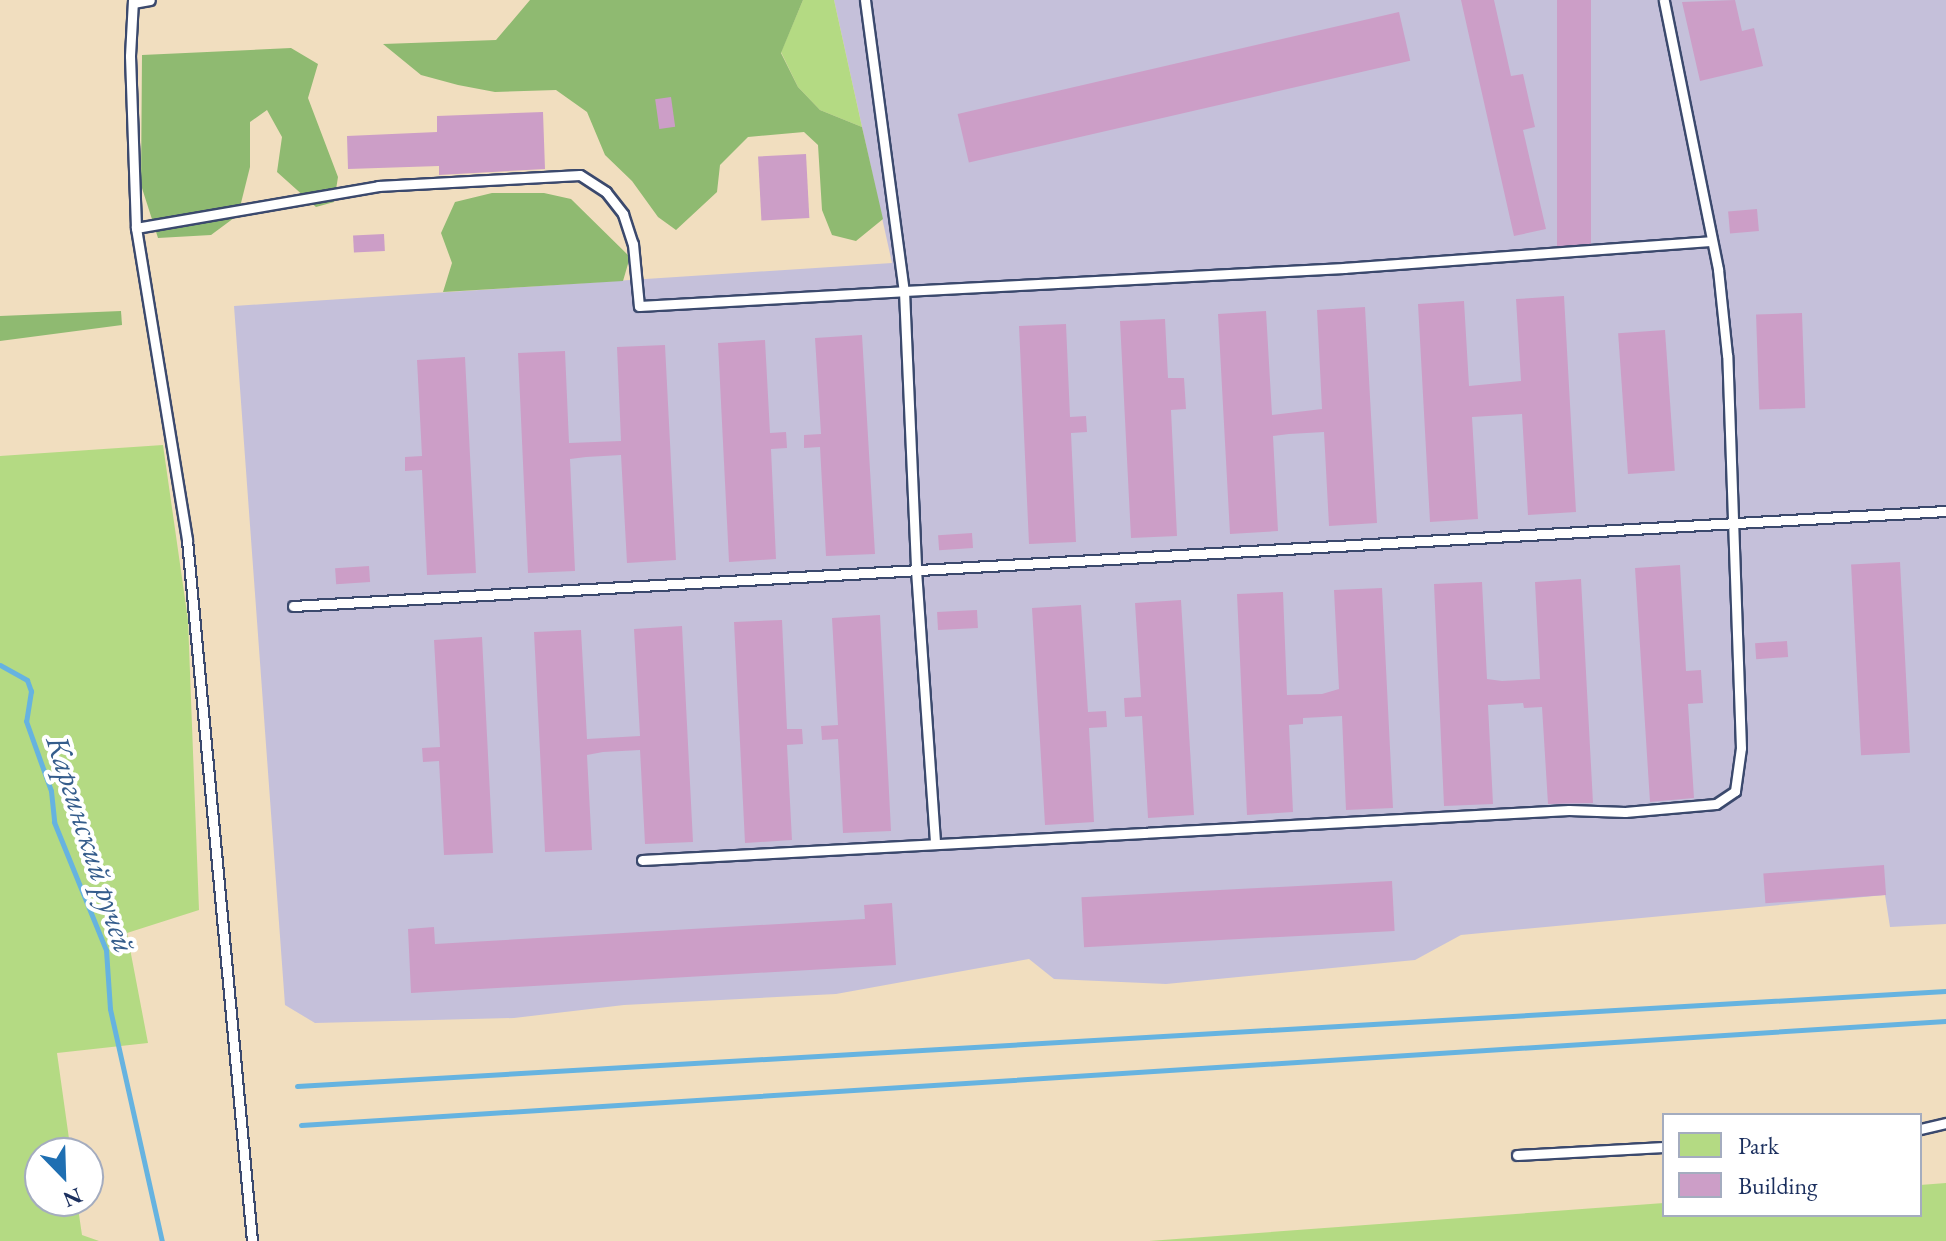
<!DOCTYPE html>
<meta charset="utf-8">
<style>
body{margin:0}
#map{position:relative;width:1946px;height:1241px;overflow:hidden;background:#f1debf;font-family:"EB Garamond",serif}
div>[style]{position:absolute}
.industrial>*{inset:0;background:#c5c0da}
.green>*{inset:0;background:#b4da83}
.forest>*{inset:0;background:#8fba71}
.stream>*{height:5px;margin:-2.5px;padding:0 2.5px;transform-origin:2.5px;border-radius:2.5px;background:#66b3e0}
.building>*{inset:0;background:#cc9ec7;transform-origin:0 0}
.roads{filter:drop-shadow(2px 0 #3b496d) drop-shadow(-2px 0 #3b496d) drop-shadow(0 2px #3b496d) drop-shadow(0 -2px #3b496d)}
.lane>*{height:9px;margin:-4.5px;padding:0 4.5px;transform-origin:4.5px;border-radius:4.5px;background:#fff}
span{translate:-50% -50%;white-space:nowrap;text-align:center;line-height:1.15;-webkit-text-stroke:8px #fff;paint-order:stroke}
.water-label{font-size:32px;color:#355d8c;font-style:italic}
.legend{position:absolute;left:1662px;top:1113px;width:260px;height:104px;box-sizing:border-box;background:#fff;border:2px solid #a4acbf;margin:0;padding:10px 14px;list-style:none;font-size:24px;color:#1b2f5e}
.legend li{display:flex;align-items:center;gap:16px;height:40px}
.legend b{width:40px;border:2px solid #a4acbf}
.north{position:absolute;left:24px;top:1137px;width:80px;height:80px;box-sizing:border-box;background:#fff;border:2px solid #a4acbf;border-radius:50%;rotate:157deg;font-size:22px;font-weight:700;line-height:32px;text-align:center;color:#1b2f5e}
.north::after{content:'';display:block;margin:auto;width:28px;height:36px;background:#1f6fb2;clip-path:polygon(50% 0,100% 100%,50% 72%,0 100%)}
</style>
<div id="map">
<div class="industrial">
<div style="clip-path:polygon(834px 0,1946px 0,1946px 924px,1890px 927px,1885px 895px,1461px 935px,1415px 960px,1166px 984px,1054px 979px,1029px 959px,836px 994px,624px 1005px,514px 1018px,315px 1023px,285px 1005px,234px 306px,892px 263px)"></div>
</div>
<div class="green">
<div style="clip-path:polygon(803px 0,834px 0,862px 127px,820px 110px,798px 87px,781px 52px)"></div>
<div style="clip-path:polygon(163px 445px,188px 620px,199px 910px,127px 933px,148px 1043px,57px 1053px,71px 1153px,40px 1153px,40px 1201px,77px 1201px,82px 1235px,99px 1241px,0 1241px,0 456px)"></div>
<div style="clip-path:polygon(1946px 1183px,1946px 1241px,1149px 1241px,1664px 1203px,1664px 1215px,1920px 1215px,1920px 1185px)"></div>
</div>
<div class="forest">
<div style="clip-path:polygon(530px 0,803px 0,781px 53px,798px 87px,820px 110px,862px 127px,883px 219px,856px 241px,832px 235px,822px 210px,818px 145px,804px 132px,748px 137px,720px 165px,717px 192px,676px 230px,658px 217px,632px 181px,605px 155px,587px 112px,556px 90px,495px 92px,458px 85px,421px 75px,383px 44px,496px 40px)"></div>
<div style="clip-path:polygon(291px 48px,318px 64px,308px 98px,338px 177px,334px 202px,316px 207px,277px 172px,282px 137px,267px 110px,250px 122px,250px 167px,238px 215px,211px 235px,158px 238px,141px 185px,142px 55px)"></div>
<div style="clip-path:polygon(492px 193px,544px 193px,571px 199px,630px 257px,623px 281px,443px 292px,452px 263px,441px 233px,455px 202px)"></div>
<div style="clip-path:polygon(121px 311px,122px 325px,0 341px,0 316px)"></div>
</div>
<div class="stream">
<div style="left:0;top:665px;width:31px;rotate:29deg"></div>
<div style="left:27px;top:680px;width:12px;rotate:70deg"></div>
<div style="left:31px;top:691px;width:30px;rotate:99deg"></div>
<div style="left:26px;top:721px;width:74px;rotate:70.3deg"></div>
<div style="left:51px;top:791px;width:31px;rotate:84deg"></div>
<div style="left:54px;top:822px;width:138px;rotate:67.9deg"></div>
<div style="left:106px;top:950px;width:59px;rotate:86.1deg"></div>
<div style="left:110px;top:1009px;width:238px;rotate:77.4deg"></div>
<div style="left:297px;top:1086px;width:1652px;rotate:-3.3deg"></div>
<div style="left:301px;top:1125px;width:1648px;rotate:-3.62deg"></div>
</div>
<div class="building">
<div style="clip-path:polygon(1461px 0,1494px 0,1511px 76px,1523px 74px,1535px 127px,1523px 130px,1546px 229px,1514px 236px)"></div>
<div style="left:1557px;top:0;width:34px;height:247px"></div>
<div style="clip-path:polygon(1735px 0,1742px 31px,1754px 28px,1763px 66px,1700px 81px,1682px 2px)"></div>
<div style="left:1399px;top:12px;width:50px;height:453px;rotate:77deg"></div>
<div style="left:671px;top:97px;width:30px;height:16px;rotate:82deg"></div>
<div style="clip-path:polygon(543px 112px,545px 169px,439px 175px,439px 166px,348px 169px,347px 136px,437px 132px,437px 116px)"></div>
<div style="left:806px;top:154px;width:64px;height:48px;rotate:87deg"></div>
<div style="left:1757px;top:209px;width:22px;height:29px;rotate:85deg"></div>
<div style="left:384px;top:234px;width:17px;height:31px;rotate:87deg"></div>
<div style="clip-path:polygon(1564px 296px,1576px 512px,1528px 515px,1522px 414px,1472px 417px,1478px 519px,1430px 522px,1418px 304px,1464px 301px,1469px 386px,1521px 381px,1516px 299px)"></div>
<div style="clip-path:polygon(1365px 307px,1377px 523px,1329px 526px,1324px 432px,1289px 434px,1273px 436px,1278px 531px,1230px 534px,1218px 314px,1266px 311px,1272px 415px,1322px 409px,1317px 310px)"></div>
<div style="left:1802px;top:313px;width:95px;height:46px;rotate:88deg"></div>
<div style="clip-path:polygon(1165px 319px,1168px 378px,1184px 378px,1186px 409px,1171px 410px,1177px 536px,1131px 538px,1120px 321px)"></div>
<div style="clip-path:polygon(1066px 324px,1070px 417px,1086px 416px,1087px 432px,1071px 433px,1076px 542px,1029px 544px,1019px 326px)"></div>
<div style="left:1665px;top:330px;width:141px;height:47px;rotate:86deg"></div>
<div style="clip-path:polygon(862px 335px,875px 554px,826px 556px,820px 447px,804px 448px,804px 435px,821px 434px,815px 338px)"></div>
<div style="clip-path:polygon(765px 340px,770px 433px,786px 432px,787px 448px,771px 449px,776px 559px,729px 562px,718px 343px)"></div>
<div style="clip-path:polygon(665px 345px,676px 560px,627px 563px,621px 455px,586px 457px,570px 459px,575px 571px,528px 573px,518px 353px,565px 351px,569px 443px,621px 441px,617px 347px)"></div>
<div style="clip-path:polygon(465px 357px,476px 573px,427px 575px,422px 470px,405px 471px,405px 457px,422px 456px,417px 360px)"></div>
<div style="left:972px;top:533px;width:15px;height:34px;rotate:86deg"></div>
<div style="left:1900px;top:562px;width:191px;height:49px;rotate:87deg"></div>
<div style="clip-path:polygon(1680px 565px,1686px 671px,1701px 670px,1703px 703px,1688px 704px,1694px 798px,1650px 802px,1635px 568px)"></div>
<div style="left:369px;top:566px;width:16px;height:34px;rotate:86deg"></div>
<div style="clip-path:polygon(1581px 579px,1593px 803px,1548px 804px,1542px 707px,1524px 708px,1523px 703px,1488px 705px,1493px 804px,1444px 806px,1434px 584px,1482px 582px,1487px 679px,1502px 681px,1540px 679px,1535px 582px)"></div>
<div style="clip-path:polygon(1382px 588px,1393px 808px,1346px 810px,1342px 716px,1303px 718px,1303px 724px,1289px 725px,1293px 812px,1247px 815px,1237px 594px,1283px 592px,1287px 695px,1322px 694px,1339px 689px,1334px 590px)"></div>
<div style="clip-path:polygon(1181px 600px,1194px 815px,1148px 818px,1142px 716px,1125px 717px,1124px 698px,1141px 697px,1135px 603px)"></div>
<div style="clip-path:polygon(1081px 605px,1088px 712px,1106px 711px,1107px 727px,1089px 728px,1094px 822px,1045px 825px,1032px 608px)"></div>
<div style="left:977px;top:610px;width:18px;height:40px;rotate:87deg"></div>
<div style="clip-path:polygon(880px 615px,891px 831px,843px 833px,838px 739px,822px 740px,821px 726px,838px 725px,832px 618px)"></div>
<div style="clip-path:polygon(782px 620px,787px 729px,802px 729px,803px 744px,787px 745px,792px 840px,745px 843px,734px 622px)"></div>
<div style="clip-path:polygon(682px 626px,693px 842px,645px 844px,640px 750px,603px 752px,587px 755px,592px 850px,545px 852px,534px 632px,581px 630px,587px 739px,640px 736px,634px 629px)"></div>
<div style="clip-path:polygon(482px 637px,493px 853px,444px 855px,439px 761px,423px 762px,422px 748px,440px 747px,434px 640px)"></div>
<div style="left:1787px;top:641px;width:16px;height:32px;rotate:86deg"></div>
<div style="left:1884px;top:865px;width:30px;height:121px;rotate:86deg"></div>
<div style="left:1392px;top:881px;width:50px;height:311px;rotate:87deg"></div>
<div style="clip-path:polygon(892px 903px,896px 965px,411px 993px,408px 929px,434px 927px,435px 944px,865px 919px,864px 905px)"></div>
</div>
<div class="roads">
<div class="lane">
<div style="left:133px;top:0;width:56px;rotate:93.1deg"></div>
<div style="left:130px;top:56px;width:172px;rotate:88deg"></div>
<div style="left:136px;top:228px;width:316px;rotate:80.7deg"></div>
<div style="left:187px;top:540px;width:704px;rotate:84.7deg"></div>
<div style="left:865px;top:0;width:294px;rotate:82.4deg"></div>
<div style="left:904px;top:291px;width:441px;rotate:-3deg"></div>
<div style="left:1344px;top:268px;width:366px;rotate:-4.2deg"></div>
<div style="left:133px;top:3px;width:17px;rotate:-10deg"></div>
<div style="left:136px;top:228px;width:246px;rotate:-9.8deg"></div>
<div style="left:378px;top:186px;width:202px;rotate:-3.1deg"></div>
<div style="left:580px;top:175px;width:31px;rotate:33deg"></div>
<div style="left:606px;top:192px;width:28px;rotate:52deg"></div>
<div style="left:623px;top:214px;width:32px;rotate:72deg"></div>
<div style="left:633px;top:244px;width:62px;rotate:84.5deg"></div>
<div style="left:639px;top:306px;width:265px;rotate:-3.2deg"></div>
<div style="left:904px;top:291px;width:279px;rotate:87.5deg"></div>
<div style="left:916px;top:570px;width:274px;rotate:86deg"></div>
<div style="left:293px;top:606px;width:1656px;rotate:-3.29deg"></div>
<div style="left:642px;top:860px;width:928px;rotate:-3.09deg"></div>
<div style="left:1569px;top:810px;width:56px;rotate:2deg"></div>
<div style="left:1625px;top:812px;width:91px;rotate:-5deg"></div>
<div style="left:1716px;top:804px;width:23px;rotate:-34deg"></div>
<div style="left:1735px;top:791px;width:43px;rotate:-82.1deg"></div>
<div style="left:1741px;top:748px;width:393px;rotate:-92deg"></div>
<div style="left:1727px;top:355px;width:86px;rotate:-96deg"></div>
<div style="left:1718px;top:269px;width:274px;rotate:-101.4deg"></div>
<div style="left:1920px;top:1129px;width:27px;rotate:-13deg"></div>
<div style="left:1517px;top:1155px;width:147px;rotate:-3.1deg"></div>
</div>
</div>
<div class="water-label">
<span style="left:91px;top:844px;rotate:72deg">Каргинский ручей</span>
</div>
<ul class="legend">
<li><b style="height:22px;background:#b4da83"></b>Park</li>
<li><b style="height:22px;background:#cc9ec7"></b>Building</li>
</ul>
<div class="north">N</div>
</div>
